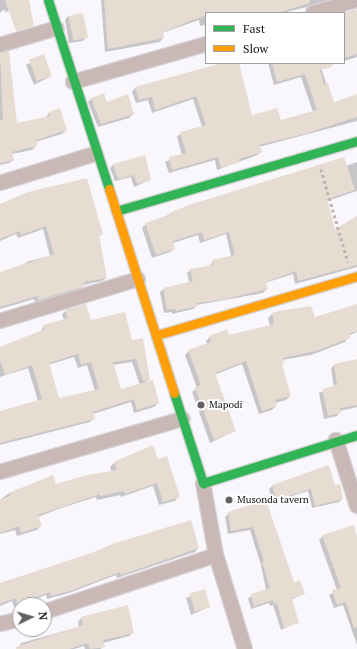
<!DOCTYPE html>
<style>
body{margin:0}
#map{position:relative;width:357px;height:649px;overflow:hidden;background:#faf7fc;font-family:"PT Serif",serif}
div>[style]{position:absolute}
.shadow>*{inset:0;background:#0003}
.building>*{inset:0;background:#e6dcd2;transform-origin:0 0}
.path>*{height:2.5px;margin-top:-1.25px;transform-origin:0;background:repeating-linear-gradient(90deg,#bfb3b1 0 3px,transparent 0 6px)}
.roads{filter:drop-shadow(1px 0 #d5d3d6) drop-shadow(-1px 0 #d5d3d6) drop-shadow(0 1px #d5d3d6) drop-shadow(0 -1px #d5d3d6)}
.street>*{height:14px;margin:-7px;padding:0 7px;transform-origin:7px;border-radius:7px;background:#c9b8b5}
.fast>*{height:9px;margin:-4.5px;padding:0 4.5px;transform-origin:4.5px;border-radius:4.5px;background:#30b455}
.slow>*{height:9px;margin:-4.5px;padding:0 4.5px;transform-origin:4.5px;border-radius:4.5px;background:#ff9f0a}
.dots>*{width:11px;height:11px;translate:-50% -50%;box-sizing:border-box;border:2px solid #fff;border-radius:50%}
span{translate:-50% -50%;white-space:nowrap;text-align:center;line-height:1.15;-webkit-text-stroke:3.5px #fff;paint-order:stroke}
.poi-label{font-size:10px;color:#120f13}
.left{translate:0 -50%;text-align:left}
.legend{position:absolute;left:205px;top:12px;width:140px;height:52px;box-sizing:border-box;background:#fff;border:1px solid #a09fa1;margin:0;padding:5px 7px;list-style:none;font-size:12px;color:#120f13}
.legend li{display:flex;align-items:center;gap:8px;height:20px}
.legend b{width:20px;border:1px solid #a09fa1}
.north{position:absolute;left:12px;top:597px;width:40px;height:40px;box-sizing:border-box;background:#fff;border:1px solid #a09fa1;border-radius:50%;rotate:85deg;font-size:11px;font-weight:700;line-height:16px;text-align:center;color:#120f13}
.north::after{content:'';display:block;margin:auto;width:14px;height:18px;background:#636065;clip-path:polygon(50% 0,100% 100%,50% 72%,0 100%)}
</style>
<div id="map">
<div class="shadow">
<div style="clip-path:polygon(0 0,28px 0,25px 7px,5px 12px,4px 9px,0 13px)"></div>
<div style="clip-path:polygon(101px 0,334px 0,283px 13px,206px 13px,206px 25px,200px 26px,199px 20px,162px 33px,163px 38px,160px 42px,105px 52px)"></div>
<div style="clip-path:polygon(357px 10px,357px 57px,344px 61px,344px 14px)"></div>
<div style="clip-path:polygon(68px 16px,86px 37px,83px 41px,69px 43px,65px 20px)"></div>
<div style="clip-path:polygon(43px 56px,51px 76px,34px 85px,26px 65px)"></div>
<div style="clip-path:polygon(9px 60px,16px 125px,46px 118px,49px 112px,66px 130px,62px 134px,35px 142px,36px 146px,32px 150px,12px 154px,13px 160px,9px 163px,0 165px,0 62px)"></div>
<div style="clip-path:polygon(226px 63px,238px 63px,251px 116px,280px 121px,313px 112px,301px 77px,274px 85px,268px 63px,337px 63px,321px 68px,333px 103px,357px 95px,357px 121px,259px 147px,261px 152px,257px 155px,217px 170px,215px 160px,169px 173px,165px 162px,182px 155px,177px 137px,180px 134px,188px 157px,180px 134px,202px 127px,193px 99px,152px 113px,148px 100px,136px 103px,132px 92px,135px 88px)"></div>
<div style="clip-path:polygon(92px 98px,133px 114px,129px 118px,98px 127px,88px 102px)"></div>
<div style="clip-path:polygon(344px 158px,346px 166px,357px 162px,357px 191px,327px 201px,334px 230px,357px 226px,357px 267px,295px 284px,293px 274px,265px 283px,267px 289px,263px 293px,197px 305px,193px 309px,172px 314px,172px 312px,164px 313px,160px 292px,164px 289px,189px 282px,187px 273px,190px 270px,209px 267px,213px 261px,231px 256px,226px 234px,200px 243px,198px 235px,173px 243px,174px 249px,170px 252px,152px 258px,142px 228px,146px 224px,193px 205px)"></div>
<div style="clip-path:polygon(113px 165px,150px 180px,134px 187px,131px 177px,115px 181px,110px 168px)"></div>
<div style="clip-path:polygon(0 204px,102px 234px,98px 237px,106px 278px,102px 281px,83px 285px,80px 289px,35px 303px,34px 299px,0 309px,0 278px,29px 261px,50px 256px,43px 229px,18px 238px,16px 234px,0 241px)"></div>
<div style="clip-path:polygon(357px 305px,357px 332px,348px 336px,345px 342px,311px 355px,282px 360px,281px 365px,290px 396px,286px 400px,275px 403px,276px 406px,272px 410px,259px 414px,242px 364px,214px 375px,235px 431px,210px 443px,192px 392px,197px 388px,185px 355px,189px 351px,207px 344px,206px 341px,210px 337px,229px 336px,270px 326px,268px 318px,272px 314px,315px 319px)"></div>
<div style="clip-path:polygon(evenodd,66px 311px,131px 341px,149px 379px,145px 383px,158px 403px,154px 407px,134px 413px,131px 402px,93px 414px,94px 418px,90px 422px,0 445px,0 412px,38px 401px,28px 368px,0 377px,0 348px,41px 331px,44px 326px,64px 320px,62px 314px,66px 311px,74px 357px,78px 368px,87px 365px,95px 391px,59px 399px,48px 365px,74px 357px,66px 311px,132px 362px,140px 385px,121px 391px,113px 365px,132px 362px)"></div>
<div style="clip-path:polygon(357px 360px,357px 407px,340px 411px,337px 416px,324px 419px,319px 393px,334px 387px,331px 369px,334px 365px)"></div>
<div style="clip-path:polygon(158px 460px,179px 496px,175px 501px,159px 505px,153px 486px,121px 497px,120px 495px,97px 500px,96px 497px,61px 508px,38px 517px,41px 526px,37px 530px,17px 536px,15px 530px,0 534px,0 500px,9px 493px,53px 476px,55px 486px,112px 472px,110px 467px,114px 463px)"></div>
<div style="clip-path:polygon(272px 486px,334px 487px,342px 499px,339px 502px,312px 508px,308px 491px,273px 502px,269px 489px)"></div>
<div style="clip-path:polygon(266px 501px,293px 583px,304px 593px,291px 600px,298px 622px,281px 630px,273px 605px,270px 606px,269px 603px,251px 609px,248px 598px,266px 590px,261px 565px,250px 530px,228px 534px,225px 517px,229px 513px)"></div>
<div style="clip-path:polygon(323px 536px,357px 549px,357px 645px,343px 605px,334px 608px,329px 595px,337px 590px,319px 540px)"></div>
<div style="clip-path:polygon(198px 548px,195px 552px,117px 578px,116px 575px,69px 593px,47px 599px,46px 595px,14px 607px,12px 601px,0 606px,0 584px)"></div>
<div style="clip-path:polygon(205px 590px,209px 607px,191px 615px,186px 598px)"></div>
<div style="clip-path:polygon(81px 618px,133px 633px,129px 636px,103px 643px,101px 649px,85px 649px,84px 646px,74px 649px,18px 649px,21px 643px,79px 627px,78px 622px)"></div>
</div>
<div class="building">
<div style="clip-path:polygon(5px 0,29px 0,34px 26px,16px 31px)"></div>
<div style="clip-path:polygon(104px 0,310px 0,310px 3px,278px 13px,206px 13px,206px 15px,163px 32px,164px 38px,108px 49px)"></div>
<div style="clip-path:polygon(357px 9px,357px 54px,344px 58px,344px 13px)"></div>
<div style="left:83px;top:13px;width:25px;height:15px;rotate:78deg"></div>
<div style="clip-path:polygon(9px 51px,17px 123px,50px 116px,49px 112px,60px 108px,67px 130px,36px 140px,37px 146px,12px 152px,14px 160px,0 163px,0 120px,3px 120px,0 53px)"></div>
<div style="left:44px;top:54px;width:23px;height:16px;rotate:70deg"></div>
<div style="clip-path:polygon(222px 63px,239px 63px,252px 115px,277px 108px,281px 120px,317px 110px,305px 74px,277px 82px,272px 63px,331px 63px,332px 67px,320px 70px,324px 85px,328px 83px,334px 102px,357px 94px,357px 117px,308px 133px,259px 145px,262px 152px,239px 159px,240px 162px,221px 168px,218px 157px,172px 170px,169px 157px,186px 153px,180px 132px,206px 125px,196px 96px,155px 110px,152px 97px,139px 100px,135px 87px)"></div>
<div style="clip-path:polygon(104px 93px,107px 102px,128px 94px,134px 114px,101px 124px,91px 98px)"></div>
<div style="clip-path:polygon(145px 155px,151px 180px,137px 184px,134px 175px,118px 179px,113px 164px)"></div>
<div style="clip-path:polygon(344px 157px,355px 190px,327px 199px,335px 229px,357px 216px,357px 265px,298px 281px,296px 271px,266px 282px,268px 289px,222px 300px,197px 303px,198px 306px,176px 311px,175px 309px,167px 310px,163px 288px,193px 281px,190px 269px,213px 265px,212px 260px,235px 255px,229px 232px,204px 240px,202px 232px,173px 241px,175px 249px,156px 255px,145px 223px,170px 215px,169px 213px,192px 204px)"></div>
<div style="clip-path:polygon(87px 178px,103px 234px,99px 235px,107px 278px,84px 282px,85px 286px,38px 300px,37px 296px,0 307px,0 272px,54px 254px,46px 226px,21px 235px,20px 231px,0 239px,0 204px,28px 192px)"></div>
<div style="clip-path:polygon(evenodd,86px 304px,91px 320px,125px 312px,132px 340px,143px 338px,150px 380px,143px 381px,136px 359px,113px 362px,121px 389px,153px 380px,159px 403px,137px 410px,134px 399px,93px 412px,95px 419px,0 443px,0 411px,42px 399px,32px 365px,5px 375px,0 361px,0 347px,45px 329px,43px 325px,68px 318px,65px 310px,86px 304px,78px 354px,81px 365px,91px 362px,99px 389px,59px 398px,49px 363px,78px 354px)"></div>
<div style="clip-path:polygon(357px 304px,357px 331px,349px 334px,350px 338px,316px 351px,283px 358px,284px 363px,282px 364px,291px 396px,275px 400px,277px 406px,262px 411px,246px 361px,215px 373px,236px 431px,214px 440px,195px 387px,201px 385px,188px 350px,211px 342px,209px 336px,227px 329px,229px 335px,274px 324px,272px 313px,279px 311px,311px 306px,315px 317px)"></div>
<div style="clip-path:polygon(357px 359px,357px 405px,340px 408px,341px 413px,328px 416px,322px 389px,337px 385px,334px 364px)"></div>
<div style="clip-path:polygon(153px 445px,158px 459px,167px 456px,180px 497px,163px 502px,157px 483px,125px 494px,124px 491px,100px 496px,100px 494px,38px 515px,42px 526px,21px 533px,19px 526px,0 533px,0 500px,10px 496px,9px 493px,53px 475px,56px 484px,87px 475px,117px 470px,114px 462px)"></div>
<div style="clip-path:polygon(329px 465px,335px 485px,340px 484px,343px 499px,315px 506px,311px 489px,276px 500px,272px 485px)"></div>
<div style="clip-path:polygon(266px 500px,294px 582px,300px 580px,305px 594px,292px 598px,299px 623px,284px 628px,277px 603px,274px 604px,273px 600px,254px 606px,251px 594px,270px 588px,262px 562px,264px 561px,253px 527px,231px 531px,228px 512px)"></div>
<div style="clip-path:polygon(191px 520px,199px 548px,121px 575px,120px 572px,73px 590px,51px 596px,50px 592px,17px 604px,16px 598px,0 604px,0 583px,94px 552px,112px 544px)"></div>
<div style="clip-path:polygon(354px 525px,357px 537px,357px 627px,354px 628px,346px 602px,337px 605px,332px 590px,341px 588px,322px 535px)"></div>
<div style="left:205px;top:589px;width:19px;height:16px;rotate:74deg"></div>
<div style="clip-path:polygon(128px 605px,134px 633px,103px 640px,105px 647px,90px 649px,88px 643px,69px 649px,16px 649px,16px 647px,83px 625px,81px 617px)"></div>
</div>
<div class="path">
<div style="left:321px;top:169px;width:97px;rotate:73.8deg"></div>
</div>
<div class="roads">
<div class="street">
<div style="left:313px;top:13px;width:46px;rotate:-16.5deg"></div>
<div style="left:0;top:45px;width:59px;rotate:-16.6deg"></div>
<div style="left:73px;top:82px;width:138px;rotate:-15.9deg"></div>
<div style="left:0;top:183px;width:99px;rotate:-17deg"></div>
<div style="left:0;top:321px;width:144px;rotate:-16.9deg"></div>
<div style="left:336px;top:440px;width:69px;rotate:72.3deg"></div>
<div style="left:0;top:472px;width:190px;rotate:-16.2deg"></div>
<div style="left:203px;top:483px;width:73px;rotate:79.8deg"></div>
<div style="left:216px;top:555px;width:98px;rotate:72.9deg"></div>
<div style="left:44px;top:612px;width:181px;rotate:-18.3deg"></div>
<div style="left:0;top:624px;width:21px;rotate:-14deg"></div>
</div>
<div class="fast">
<div style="left:48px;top:0;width:199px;rotate:72.1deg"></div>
<div style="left:116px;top:211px;width:251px;rotate:-16.2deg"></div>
<div style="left:174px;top:393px;width:95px;rotate:72.1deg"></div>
<div style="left:203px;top:483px;width:161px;rotate:-17.3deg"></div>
</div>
<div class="slow">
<div style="left:109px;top:189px;width:214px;rotate:72.3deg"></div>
<div style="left:157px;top:335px;width:209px;rotate:-16.4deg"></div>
</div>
</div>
<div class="dots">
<div style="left:201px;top:405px;background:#636065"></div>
<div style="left:229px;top:500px;background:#636065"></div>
</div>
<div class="poi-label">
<span class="left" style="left:209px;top:405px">Mapodi</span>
<span class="left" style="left:237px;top:500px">Musonda tavern</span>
</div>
<ul class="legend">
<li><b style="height:5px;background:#30b455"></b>Fast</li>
<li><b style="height:5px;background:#ff9f0a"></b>Slow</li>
</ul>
<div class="north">N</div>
</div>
